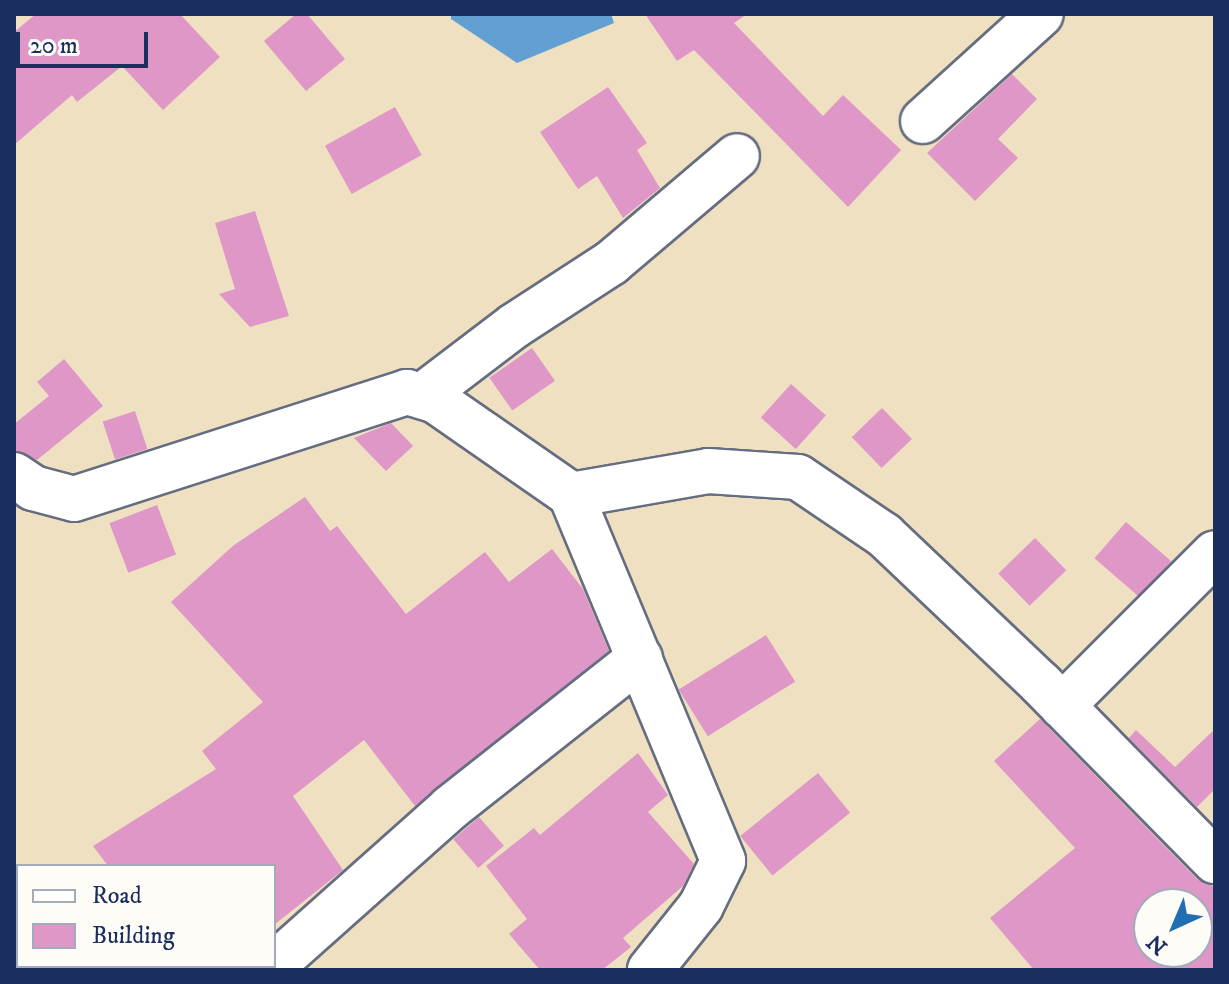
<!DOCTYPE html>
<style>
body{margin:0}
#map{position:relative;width:1229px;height:984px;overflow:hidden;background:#eee0c0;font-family:"IM FELL DW Pica",serif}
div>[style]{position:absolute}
.water>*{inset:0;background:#629fd3}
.building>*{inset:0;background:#df97c8;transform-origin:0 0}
.roads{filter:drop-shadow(2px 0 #656d80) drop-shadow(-2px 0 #656d80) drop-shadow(0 2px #656d80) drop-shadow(0 -2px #656d80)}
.street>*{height:44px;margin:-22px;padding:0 22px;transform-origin:22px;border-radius:22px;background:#fff}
span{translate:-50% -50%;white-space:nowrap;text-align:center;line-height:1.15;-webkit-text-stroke:7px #fdfcf7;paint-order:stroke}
.frame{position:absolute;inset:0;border:16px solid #1b2f5e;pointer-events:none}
.legend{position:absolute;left:16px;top:864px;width:260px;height:104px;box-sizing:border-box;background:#fdfcf7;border:2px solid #a3aaba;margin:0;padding:10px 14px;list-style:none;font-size:24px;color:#1b2f5e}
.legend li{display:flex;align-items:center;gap:16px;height:40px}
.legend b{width:40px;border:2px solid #a3aaba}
.north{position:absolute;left:1133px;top:888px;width:80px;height:80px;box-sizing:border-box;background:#fdfcf7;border:2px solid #a3aaba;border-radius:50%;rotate:224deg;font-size:22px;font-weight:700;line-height:32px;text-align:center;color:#1b2f5e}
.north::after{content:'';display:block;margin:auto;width:28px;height:36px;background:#1f6fb2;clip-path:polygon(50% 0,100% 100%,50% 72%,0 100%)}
.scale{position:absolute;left:16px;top:32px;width:132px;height:36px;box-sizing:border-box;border:4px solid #1b2f5e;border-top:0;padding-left:10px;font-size:24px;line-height:28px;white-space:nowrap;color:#1b2f5e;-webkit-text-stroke:6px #fdfcf7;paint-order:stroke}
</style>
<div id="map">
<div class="water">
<div style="clip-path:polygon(451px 14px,611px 14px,614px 23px,517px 63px,451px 19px)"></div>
</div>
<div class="building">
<div style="clip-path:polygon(36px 14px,180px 14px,220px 57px,163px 110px,122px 66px,77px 102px,72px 95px,14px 145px,14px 32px)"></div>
<div style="clip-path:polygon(296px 14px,307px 14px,345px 59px,306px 91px,264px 41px)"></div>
<div style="clip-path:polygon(645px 14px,747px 14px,734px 23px,823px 116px,843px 95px,901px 150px,848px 207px,694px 50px,677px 61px)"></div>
<div style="clip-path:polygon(1012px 74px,1037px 99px,998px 139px,1018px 158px,975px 201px,927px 153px)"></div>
<div style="clip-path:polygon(608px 87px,647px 143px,637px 150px,660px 188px,623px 218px,597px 176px,578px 189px,540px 132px)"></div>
<div style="left:395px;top:107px;width:55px;height:80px;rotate:61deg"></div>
<div style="clip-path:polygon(255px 211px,289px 316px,250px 327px,219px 294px,235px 289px,215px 223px)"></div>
<div style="left:532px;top:348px;width:40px;height:52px;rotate:55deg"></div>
<div style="clip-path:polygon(64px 359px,103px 406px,37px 460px,14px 450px,14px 424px,49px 396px,37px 382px)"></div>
<div style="left:791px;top:384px;width:47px;height:45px;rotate:42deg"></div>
<div style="left:882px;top:408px;width:43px;height:42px;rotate:46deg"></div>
<div style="left:135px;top:411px;width:40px;height:34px;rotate:72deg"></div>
<div style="clip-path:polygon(391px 423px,413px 446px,386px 471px,354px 438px)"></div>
<div style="clip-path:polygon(305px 497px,330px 531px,337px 526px,406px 614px,485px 552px,509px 582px,552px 549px,583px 589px,609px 651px,415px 806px,364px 740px,293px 796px,343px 870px,274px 925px,274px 866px,108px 866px,93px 846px,216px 769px,202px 751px,263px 702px,171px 602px,234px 545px)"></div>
<div style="left:157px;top:505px;width:53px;height:51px;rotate:69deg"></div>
<div style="left:1126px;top:522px;width:60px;height:48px;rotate:41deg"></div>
<div style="left:1035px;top:538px;width:45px;height:51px;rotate:46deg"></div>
<div style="left:766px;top:635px;width:55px;height:103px;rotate:58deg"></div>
<div style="clip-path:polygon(evenodd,1040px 719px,1197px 879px,1215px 887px,1215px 970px,1034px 970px,990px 918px,1075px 848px,994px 761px,1040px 719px,1149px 904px,1197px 904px,1197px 952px,1149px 952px,1149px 904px)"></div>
<div style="clip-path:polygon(1215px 729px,1215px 789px,1197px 807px,1129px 738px,1136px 730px,1175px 767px)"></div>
<div style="clip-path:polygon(638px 753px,668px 795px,648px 812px,694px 864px,683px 886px,623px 938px,631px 947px,602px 970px,540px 970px,509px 934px,527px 919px,486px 866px,534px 828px,540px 835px)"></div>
<div style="left:818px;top:773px;width:51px;height:100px;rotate:51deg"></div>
<div style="left:479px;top:817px;width:38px;height:34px;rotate:49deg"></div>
</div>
<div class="roads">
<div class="street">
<div style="left:923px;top:121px;width:159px;rotate:-42.2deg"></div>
<div style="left:422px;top:396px;width:116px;rotate:-37.3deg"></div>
<div style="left:514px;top:326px;width:116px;rotate:-33deg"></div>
<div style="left:611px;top:263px;width:165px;rotate:-40.3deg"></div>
<div style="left:14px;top:475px;width:23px;rotate:34deg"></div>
<div style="left:33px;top:488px;width:42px;rotate:15deg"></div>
<div style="left:74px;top:499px;width:350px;rotate:-17.8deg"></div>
<div style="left:407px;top:392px;width:30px;rotate:17deg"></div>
<div style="left:436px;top:401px;width:165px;rotate:34.8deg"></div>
<div style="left:571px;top:495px;width:396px;rotate:67.4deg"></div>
<div style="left:723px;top:861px;width:50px;rotate:116.1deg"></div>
<div style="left:701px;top:906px;width:82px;rotate:128.6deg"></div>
<div style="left:571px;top:495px;width:139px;rotate:-9.9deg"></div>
<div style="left:708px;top:471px;width:90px;rotate:3.8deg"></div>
<div style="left:798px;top:477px;width:104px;rotate:34deg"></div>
<div style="left:884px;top:535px;width:215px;rotate:43.5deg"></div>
<div style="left:1040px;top:683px;width:250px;rotate:45.5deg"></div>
<div style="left:1062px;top:706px;width:216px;rotate:-45deg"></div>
<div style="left:274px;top:965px;width:236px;rotate:-41.7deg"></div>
<div style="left:450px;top:808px;width:242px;rotate:-38.3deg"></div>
</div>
</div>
<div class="frame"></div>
<ul class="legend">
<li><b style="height:10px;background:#fff"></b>Road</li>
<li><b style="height:22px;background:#df97c8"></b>Building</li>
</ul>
<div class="north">N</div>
<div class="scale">20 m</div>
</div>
